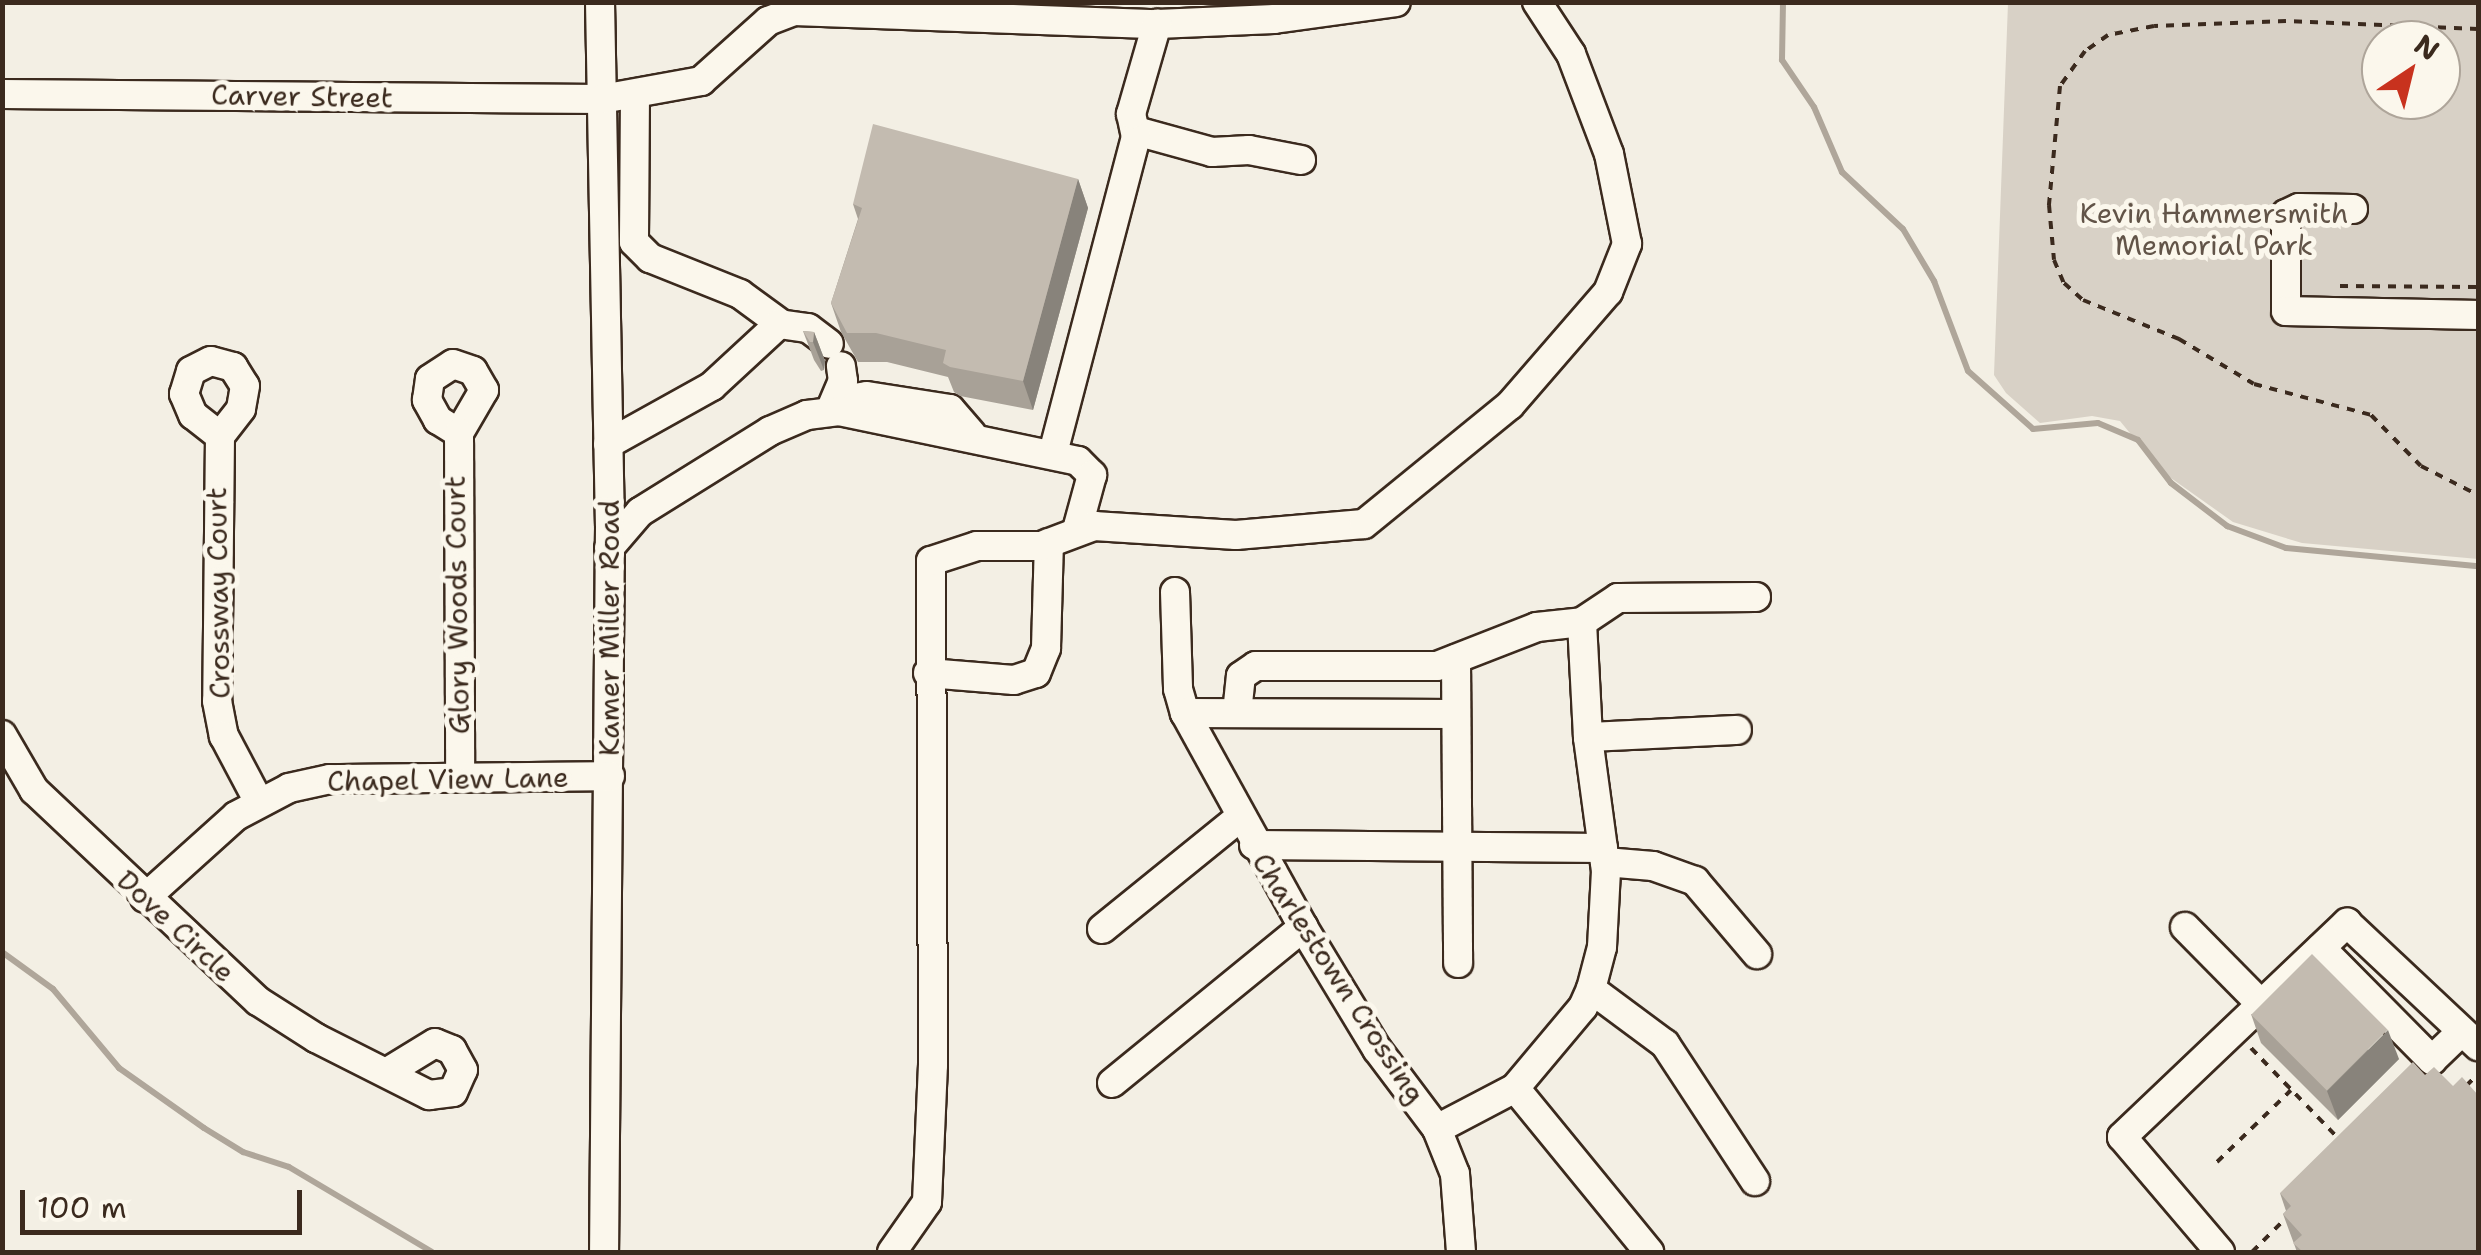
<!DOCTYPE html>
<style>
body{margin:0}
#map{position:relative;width:2481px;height:1255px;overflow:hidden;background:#f3efe4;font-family:"Shantell Sans",sans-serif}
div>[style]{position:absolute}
.green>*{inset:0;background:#d8d1c6}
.stream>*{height:6px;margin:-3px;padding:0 3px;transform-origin:3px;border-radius:3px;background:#afa69a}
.path>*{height:4px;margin-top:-2px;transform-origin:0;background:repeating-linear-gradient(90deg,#3b2a1e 0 8px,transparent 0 16px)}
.roads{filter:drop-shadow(2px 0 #3b2a1e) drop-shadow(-2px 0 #3b2a1e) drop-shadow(0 2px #3b2a1e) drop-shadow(0 -2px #3b2a1e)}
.minor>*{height:28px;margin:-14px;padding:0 14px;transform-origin:14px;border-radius:14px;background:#fbf7ec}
.wall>*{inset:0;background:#a8a197}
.shaded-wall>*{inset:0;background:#88837b}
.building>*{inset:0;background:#c3bbb0;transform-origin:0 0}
span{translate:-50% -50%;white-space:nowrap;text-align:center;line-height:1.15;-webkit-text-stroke:10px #fbf7ec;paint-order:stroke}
.street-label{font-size:28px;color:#3b2a1e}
.park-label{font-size:28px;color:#625448}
.frame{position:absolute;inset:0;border:5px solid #3b2a1e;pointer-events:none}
.north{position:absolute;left:2361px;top:20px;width:100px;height:100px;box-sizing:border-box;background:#fbf7ec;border:2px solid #aea59a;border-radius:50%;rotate:35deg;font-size:28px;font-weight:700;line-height:40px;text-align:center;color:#3b2a1e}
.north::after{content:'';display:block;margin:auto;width:35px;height:45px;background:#c8321e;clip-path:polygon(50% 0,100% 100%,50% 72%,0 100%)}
.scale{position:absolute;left:20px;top:1190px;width:282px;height:45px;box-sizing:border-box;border:5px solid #3b2a1e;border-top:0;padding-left:12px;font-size:30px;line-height:35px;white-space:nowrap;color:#3b2a1e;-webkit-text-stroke:8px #fbf7ec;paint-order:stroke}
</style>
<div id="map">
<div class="green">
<div style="clip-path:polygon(evenodd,2008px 3px,2478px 3px,2478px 559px,2302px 543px,2233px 522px,2161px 471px,2120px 421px,2092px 416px,2040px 423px,2006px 393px,1994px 375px,2008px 3px,2381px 40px,2441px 40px,2441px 100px,2381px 100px,2381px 40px)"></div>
</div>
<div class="stream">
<div style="left:1783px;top:2px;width:58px;rotate:91deg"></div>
<div style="left:1782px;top:60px;width:57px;rotate:55.8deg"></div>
<div style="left:1814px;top:107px;width:71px;rotate:66.7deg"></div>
<div style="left:1842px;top:172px;width:83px;rotate:43.1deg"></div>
<div style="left:1903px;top:229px;width:61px;rotate:59.2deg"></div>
<div style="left:1934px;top:281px;width:96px;rotate:69.3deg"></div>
<div style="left:1968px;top:371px;width:87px;rotate:41.7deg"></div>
<div style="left:2033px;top:429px;width:65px;rotate:-5.3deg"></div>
<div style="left:2098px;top:423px;width:43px;rotate:23deg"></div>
<div style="left:2138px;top:440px;width:54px;rotate:52.5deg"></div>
<div style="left:2171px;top:483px;width:71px;rotate:37.5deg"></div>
<div style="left:2227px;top:526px;width:63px;rotate:20.4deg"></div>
<div style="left:2286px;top:548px;width:193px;rotate:5.4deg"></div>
<div style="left:2px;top:952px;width:63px;rotate:36deg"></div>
<div style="left:53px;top:989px;width:103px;rotate:50.1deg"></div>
<div style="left:119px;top:1068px;width:104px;rotate:35.2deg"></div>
<div style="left:204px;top:1128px;width:46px;rotate:31.6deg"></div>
<div style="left:243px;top:1152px;width:48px;rotate:18.1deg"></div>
<div style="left:289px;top:1167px;width:166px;rotate:30.7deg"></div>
</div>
<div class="path">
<div style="left:2478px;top:29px;width:192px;rotate:-177.6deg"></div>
<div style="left:2286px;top:21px;width:132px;rotate:177.8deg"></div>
<div style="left:2154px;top:26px;width:47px;rotate:168.9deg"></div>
<div style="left:2108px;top:35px;width:28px;rotate:145deg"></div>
<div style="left:2085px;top:51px;width:43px;rotate:125.5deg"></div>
<div style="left:2060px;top:86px;width:120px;rotate:95.3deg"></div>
<div style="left:2049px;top:205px;width:55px;rotate:84.8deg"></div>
<div style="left:2054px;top:260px;width:25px;rotate:67deg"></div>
<div style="left:2064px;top:283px;width:25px;rotate:42deg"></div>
<div style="left:2083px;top:300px;width:104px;rotate:22.1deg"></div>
<div style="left:2179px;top:339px;width:87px;rotate:31deg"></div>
<div style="left:2254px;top:384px;width:121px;rotate:14.8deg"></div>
<div style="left:2371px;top:415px;width:71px;rotate:45.6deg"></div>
<div style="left:2421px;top:466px;width:64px;rotate:27deg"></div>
<div style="left:2340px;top:286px;width:138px;rotate:0.4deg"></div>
<div style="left:2251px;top:1048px;width:125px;rotate:46deg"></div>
<div style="left:2466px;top:1086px;width:17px;rotate:-45deg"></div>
<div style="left:2217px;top:1162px;width:103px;rotate:-44.2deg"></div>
<div style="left:2252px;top:1252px;width:49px;rotate:-45deg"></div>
</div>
<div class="roads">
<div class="minor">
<div style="left:600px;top:2px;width:525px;rotate:88.91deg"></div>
<div style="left:610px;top:527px;width:725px;rotate:90.47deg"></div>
<div style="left:2px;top:94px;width:600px;rotate:0.48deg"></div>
<div style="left:602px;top:99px;width:101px;rotate:-10.3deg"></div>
<div style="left:701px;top:81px;width:90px;rotate:-41.8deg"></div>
<div style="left:768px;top:21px;width:28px;rotate:-21deg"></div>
<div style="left:794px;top:11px;width:363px;rotate:2.1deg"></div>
<div style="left:1157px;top:24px;width:117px;rotate:-2.4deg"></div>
<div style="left:1274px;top:19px;width:123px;rotate:-7.9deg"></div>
<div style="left:635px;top:94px;width:148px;rotate:90.4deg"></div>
<div style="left:634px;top:242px;width:23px;rotate:45deg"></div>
<div style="left:650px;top:258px;width:97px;rotate:21.8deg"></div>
<div style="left:740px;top:294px;width:51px;rotate:36.2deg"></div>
<div style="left:1136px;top:131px;width:79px;rotate:15.4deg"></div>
<div style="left:1212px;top:152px;width:37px;rotate:-3deg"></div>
<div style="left:1249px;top:150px;width:53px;rotate:10.9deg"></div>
<div style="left:2353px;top:209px;width:54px;rotate:-178.9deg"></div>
<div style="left:2299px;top:208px;width:14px;rotate:155deg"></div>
<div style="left:2286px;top:214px;width:97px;rotate:90deg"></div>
<div style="left:2286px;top:311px;width:192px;rotate:1.2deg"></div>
<div style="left:211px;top:361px;width:23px;rotate:15deg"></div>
<div style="left:233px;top:367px;width:22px;rotate:58deg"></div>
<div style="left:245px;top:386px;width:23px;rotate:100deg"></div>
<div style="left:241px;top:409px;width:34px;rotate:128deg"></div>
<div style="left:220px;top:436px;width:34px;rotate:-142deg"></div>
<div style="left:193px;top:415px;width:23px;rotate:-113deg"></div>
<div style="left:184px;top:394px;width:24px;rotate:-73deg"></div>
<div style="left:191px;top:371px;width:22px;rotate:-27deg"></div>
<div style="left:453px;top:364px;width:21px;rotate:19deg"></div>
<div style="left:473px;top:371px;width:22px;rotate:60deg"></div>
<div style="left:484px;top:390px;width:50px;rotate:120.2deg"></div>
<div style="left:459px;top:433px;width:25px;rotate:-148deg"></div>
<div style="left:438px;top:420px;width:23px;rotate:-119deg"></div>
<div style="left:427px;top:400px;width:21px;rotate:-82deg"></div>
<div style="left:430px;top:379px;width:27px;rotate:-33deg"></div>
<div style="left:836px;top:401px;width:31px;rotate:-9deg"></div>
<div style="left:867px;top:396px;width:84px;rotate:8.9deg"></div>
<div style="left:950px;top:409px;width:33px;rotate:49deg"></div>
<div style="left:830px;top:411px;width:33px;rotate:-67deg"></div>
<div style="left:843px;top:381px;width:15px;rotate:-98deg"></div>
<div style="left:459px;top:433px;width:345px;rotate:89.8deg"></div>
<div style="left:220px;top:436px;width:265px;rotate:90.6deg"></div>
<div style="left:217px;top:701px;width:36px;rotate:79deg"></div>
<div style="left:224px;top:736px;width:75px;rotate:62.1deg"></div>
<div style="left:608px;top:444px;width:119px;rotate:-29.1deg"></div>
<div style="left:712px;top:386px;width:91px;rotate:-42.8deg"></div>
<div style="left:779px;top:324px;width:29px;rotate:8deg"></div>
<div style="left:808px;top:328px;width:26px;rotate:37deg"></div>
<div style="left:1053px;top:453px;width:327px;rotate:-75.3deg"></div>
<div style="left:1136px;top:137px;width:24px;rotate:-102deg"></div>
<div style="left:1131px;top:114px;width:94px;rotate:-73.9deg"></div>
<div style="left:609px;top:548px;width:48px;rotate:-49.3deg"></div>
<div style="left:640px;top:512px;width:153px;rotate:-31.9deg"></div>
<div style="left:770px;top:431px;width:40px;rotate:-23.4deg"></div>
<div style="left:807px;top:415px;width:32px;rotate:-7deg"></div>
<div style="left:839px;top:411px;width:244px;rotate:11.8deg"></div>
<div style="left:1078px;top:461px;width:20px;rotate:45deg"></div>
<div style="left:1092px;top:475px;width:57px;rotate:105.3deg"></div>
<div style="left:1175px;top:592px;width:97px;rotate:88.2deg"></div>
<div style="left:1178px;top:689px;width:25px;rotate:74deg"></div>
<div style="left:1185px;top:713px;width:244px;rotate:61.1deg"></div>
<div style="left:1303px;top:927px;width:143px;rotate:58.8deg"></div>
<div style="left:1377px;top:1049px;width:100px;rotate:53.1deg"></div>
<div style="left:1437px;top:1129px;width:48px;rotate:68.2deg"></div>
<div style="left:1455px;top:1174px;width:78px;rotate:85.6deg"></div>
<div style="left:1456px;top:659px;width:304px;rotate:89.6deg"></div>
<div style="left:928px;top:673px;width:86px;rotate:4.7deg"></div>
<div style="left:1014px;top:680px;width:23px;rotate:-18deg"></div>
<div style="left:1036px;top:673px;width:27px;rotate:-68deg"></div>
<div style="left:1046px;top:648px;width:105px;rotate:-88.4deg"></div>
<div style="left:1185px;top:713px;width:270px;rotate:0.2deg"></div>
<div style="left:1237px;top:713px;width:37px;rotate:-84deg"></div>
<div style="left:1241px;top:676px;width:18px;rotate:-34deg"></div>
<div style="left:1256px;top:666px;width:181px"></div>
<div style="left:1437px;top:666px;width:107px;rotate:-21.3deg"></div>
<div style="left:1537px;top:627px;width:45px;rotate:-6.3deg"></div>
<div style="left:1582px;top:622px;width:43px;rotate:-33.7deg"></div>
<div style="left:1618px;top:598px;width:138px;rotate:-0.4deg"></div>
<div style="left:2px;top:735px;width:64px;rotate:59.8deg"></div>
<div style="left:34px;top:790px;width:308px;rotate:43.3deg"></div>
<div style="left:258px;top:1001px;width:69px;rotate:32.5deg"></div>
<div style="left:316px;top:1038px;width:127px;rotate:26.8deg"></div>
<div style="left:429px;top:1095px;width:24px;rotate:-7deg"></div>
<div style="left:453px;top:1092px;width:24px;rotate:-66deg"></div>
<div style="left:463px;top:1070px;width:23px;rotate:-119deg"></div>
<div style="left:452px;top:1050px;width:18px;rotate:-158deg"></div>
<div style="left:435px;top:1043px;width:57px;rotate:148.5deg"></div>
<div style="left:1588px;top:737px;width:149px;rotate:-2.7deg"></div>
<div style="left:1254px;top:845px;width:349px;rotate:0.5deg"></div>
<div style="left:1605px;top:862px;width:48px;rotate:4.8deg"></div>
<div style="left:1653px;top:866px;width:45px;rotate:19.7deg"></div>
<div style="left:1695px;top:881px;width:96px;rotate:49.7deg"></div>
<div style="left:145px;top:898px;width:122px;rotate:-42deg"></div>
<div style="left:236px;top:816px;width:60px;rotate:-27.8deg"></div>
<div style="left:289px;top:788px;width:42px;rotate:-12.4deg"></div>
<div style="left:330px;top:779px;width:280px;rotate:-0.6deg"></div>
<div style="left:2185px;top:927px;width:110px;rotate:45.4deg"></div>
<div style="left:1102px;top:929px;width:176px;rotate:-39deg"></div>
<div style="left:2321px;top:948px;width:158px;rotate:45.3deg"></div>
<div style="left:2432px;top:1060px;width:40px;rotate:-44deg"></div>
<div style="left:1591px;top:989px;width:92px;rotate:36.6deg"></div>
<div style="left:1665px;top:1044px;width:164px;rotate:56.7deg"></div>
<div style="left:1112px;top:1083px;width:247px;rotate:-39.2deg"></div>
<div style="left:1515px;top:1088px;width:212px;rotate:50.7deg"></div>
<div style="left:1437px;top:1129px;width:88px;rotate:-27.7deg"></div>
<div style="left:1515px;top:1088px;width:106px;rotate:-50deg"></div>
<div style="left:1583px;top:1007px;width:20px;rotate:-66deg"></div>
<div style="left:1591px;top:989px;width:43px;rotate:-75.3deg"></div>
<div style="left:1602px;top:947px;width:76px;rotate:-87deg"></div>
<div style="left:1606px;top:871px;width:135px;rotate:-97.7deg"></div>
<div style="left:1588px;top:737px;width:115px;rotate:-93deg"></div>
<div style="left:892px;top:1252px;width:61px;rotate:-55deg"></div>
<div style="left:927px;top:1202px;width:137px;rotate:-87.5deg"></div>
<div style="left:933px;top:1065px;width:504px;rotate:-90.23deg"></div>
<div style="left:931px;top:561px;width:48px;rotate:-18.1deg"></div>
<div style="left:977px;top:546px;width:64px"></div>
<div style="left:1041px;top:546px;width:57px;rotate:-20.7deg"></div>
<div style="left:1094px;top:526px;width:142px;rotate:3.6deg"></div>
<div style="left:1236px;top:535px;width:128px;rotate:-4.9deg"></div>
<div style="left:1364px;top:524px;width:188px;rotate:-39.2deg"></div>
<div style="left:1510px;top:405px;width:150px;rotate:-49.1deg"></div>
<div style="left:1608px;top:292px;width:52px;rotate:-68.4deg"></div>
<div style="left:1627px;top:244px;width:92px;rotate:-101.3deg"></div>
<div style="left:1609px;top:154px;width:107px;rotate:-110.8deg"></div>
<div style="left:1571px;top:54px;width:62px;rotate:-123.2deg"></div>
<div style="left:2220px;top:1252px;width:151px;rotate:-130.4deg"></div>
<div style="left:2122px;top:1137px;width:311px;rotate:-43.6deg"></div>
<div style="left:2347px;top:923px;width:180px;rotate:43.2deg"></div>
</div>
</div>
<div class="wall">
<div style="clip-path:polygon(1078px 179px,1088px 208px,1033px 410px,960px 396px,954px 392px,948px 377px,887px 362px,858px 362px,841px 332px,831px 303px,858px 219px,853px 204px)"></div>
<div style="clip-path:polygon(803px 331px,814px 332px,825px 361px,824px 370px,821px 371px,814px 360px)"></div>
<div style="clip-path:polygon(2251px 1014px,2399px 1059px,2338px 1120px,2261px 1043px)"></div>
<div style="clip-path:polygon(2280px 1193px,2478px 1252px,2297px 1252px,2283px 1214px,2286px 1211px)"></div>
</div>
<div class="shaded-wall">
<div style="clip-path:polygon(1078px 179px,1088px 208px,1033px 410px,1023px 381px)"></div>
<div style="clip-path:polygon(814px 332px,825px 361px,824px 370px,813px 342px)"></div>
<div style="clip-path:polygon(2388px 1030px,2399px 1059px,2338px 1120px,2327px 1091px)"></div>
</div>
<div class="building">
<div style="clip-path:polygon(873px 124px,1078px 179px,1023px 381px,950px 367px,943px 363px,946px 350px,876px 333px,847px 333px,831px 303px,862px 208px,853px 204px)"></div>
<div style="clip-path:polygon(803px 331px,814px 332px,813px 342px,810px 342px)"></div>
<div style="left:2312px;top:954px;width:107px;height:86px;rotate:45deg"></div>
<div style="clip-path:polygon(2413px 1062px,2425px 1075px,2434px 1067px,2453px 1086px,2462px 1077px,2478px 1095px,2478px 1252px,2303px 1252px,2293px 1243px,2302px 1235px,2283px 1214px,2291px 1206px,2280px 1193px)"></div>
</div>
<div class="street-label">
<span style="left:302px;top:96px;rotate:1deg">Carver Street</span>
<span style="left:218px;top:593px;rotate:-91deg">Crossway Court</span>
<span style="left:457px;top:605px;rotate:-91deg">Glory Woods Court</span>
<span style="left:609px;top:628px;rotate:-90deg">Kamer Miller Road</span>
<span style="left:448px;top:779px;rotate:-1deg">Chapel View Lane</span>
<span style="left:176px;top:926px;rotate:43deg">Dove Circle</span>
<span style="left:1339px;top:978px;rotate:57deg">Charlestown Crossing</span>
</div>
<div class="park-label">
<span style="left:2214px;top:229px">Kevin Hammersmith<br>Memorial Park</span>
</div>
<div class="frame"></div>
<div class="north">N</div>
<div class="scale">100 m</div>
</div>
